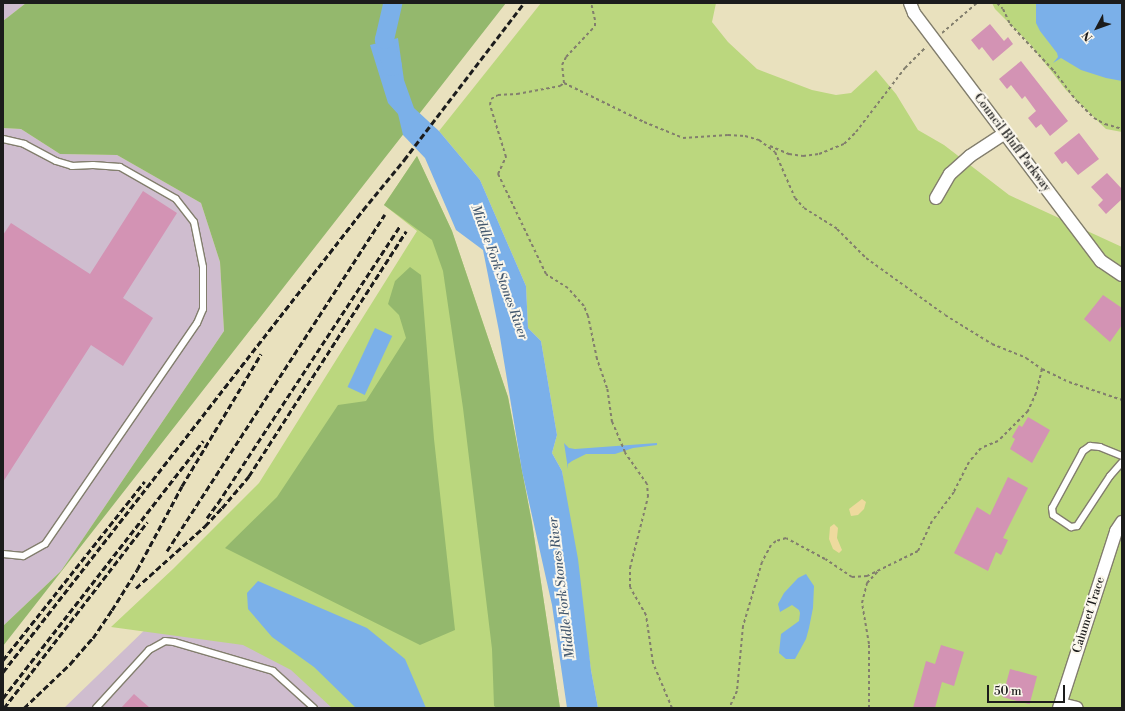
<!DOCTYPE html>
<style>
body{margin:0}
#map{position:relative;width:1125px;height:711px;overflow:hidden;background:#e9e1be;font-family:"Libre Bodoni",serif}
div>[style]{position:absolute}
.industrial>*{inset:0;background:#cfbdcf}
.green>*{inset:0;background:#bbd77e}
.forest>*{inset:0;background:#94b86d}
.sand>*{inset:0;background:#eeda9e}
.water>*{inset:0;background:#7bb0e9;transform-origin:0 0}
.river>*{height:19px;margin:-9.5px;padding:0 9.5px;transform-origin:9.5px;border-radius:9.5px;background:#7bb0e9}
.building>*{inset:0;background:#d393b4;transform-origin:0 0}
.path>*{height:2px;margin-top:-1px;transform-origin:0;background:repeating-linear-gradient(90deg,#827e6d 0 3px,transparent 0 6px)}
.roads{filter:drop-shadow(1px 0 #827e6d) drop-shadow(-1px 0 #827e6d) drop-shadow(0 1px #827e6d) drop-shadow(0 -1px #827e6d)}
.service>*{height:6px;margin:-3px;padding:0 3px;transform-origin:3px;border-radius:3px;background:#fff}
.minor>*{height:12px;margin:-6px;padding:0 6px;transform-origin:6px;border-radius:6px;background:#fff}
.rail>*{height:3px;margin-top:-1.5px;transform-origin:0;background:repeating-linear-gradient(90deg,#1c1c1c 0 6px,transparent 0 9px)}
span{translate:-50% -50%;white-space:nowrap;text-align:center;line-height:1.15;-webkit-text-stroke:4px #fbf7ec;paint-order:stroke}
.street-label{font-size:12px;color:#1c1c1c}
.water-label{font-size:13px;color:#42576e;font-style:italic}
.frame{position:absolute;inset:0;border:4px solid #1c1c1c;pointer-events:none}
.north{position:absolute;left:1077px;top:8px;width:40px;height:40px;-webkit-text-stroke:3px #fbf7ec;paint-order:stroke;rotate:229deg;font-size:11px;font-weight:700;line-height:16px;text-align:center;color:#1c1c1c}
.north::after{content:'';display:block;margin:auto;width:14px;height:18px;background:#1c1c1c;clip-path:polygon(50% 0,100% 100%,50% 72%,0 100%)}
.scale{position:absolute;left:987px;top:685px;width:78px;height:18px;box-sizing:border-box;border:2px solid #1c1c1c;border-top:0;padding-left:5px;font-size:12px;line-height:14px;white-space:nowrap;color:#1c1c1c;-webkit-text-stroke:3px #fbf7ec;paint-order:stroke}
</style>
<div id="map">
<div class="industrial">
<div style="clip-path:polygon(3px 3px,26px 3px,3px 21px)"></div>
<div style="clip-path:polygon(3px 128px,21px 129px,60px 154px,117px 155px,201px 203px,220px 262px,224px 331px,61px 571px,3px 626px)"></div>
<div style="clip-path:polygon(225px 548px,441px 708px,64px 708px,155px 620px)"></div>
</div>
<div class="green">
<div style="clip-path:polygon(541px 3px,716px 3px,712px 22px,728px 42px,757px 69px,812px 90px,836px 95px,851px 93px,876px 70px,896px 94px,918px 130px,944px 145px,1009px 195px,1122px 247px,1122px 708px,598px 708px,591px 670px,562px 471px,552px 453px,557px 435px,541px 341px,528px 328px,526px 286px,480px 180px,439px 131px)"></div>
<div style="clip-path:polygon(992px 3px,1122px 3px,1122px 132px,1106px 129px,1066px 90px,1030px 44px,995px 9px)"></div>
<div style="clip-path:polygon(417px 156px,452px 231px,508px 397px,532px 523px,560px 708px,332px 708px,291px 670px,243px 645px,111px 627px,173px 569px,259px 483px,417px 231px,384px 205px)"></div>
</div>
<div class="forest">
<div style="clip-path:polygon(26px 3px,506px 3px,3px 646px,3px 626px,61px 571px,224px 331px,220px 262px,201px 203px,117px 155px,60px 154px,21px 129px,3px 128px,3px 21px)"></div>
<div style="clip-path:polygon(417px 156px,452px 231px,508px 397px,532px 523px,560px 708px,497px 708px,494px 706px,492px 649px,463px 408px,443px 271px,432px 240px,384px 205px)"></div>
<div style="clip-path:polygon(410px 267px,421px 275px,434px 439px,455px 630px,420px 645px,225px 548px,277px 497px,338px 405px,366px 401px,406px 338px,399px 315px,388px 304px,395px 281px)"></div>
</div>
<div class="sand">
<div style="clip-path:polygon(862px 499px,866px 502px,864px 509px,858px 515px,851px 516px,849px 509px)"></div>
<div style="clip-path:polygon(834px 524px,838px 528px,837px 538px,842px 550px,839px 553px,833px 549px,829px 539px,830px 527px)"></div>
</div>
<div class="water">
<div style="clip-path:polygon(1036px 3px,1122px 3px,1122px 81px,1106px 78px,1081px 70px,1061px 58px,1053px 63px,1058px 57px,1057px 53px,1040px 31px,1036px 23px)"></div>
<div style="clip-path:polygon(398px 38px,404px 80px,414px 108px,439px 131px,480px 180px,526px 286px,528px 328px,541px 341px,557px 435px,552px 453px,562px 471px,578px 559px,591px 670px,598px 708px,567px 708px,552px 605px,522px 471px,499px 331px,483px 250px,456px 230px,425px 158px,403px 135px,398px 114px,388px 103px,370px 45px)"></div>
<div style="left:375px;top:328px;width:19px;height:65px;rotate:25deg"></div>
<div style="clip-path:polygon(564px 443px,569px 448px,575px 449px,657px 443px,657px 445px,633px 448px,615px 454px,586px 454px,572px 461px,568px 464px,568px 469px)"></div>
<div style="clip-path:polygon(806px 574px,814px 586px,813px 608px,809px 628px,806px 639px,795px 659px,786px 659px,779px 653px,781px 634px,799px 621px,800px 613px,799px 610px,792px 605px,780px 612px,778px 604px,784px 593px,798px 578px)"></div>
<div style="clip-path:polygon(258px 581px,367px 628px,405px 659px,426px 708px,356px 708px,314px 667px,272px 637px,248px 609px,247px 593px)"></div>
</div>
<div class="river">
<div style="left:392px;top:66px;width:28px;rotate:-107deg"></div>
<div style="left:384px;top:39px;width:37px;rotate:-77deg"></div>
</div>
<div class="building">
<div style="clip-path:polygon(990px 24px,1004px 41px,1008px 37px,1013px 44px,993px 61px,982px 47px,979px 50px,971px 40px)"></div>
<div style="clip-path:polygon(1021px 61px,1068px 121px,1050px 136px,1041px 124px,1036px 128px,1028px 118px,1036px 111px,1025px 96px,1022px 99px,1011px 85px,1007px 89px,999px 79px)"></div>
<div style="clip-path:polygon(1079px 133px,1099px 159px,1078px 175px,1066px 161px,1062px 164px,1054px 153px)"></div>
<div style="clip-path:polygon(1107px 173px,1122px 189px,1122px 199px,1106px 214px,1098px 205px,1103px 200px,1091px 187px)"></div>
<div style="clip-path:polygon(143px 191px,177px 213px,123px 298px,153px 318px,123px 366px,91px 345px,3px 482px,3px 235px,11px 223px,90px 274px)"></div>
<div style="clip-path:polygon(1103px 295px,1122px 308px,1122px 325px,1110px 342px,1084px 319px)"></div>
<div style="clip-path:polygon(1028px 417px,1050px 430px,1032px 463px,1010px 449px,1015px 439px,1012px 437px,1019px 425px,1022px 427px)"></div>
<div style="clip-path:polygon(1008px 477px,1028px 488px,1003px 538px,1008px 540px,1001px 555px,996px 552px,988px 571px,954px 553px,977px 507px,990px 515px)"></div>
<div style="clip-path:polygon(941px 645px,964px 652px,954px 686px,942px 682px,935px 708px,913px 708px,926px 661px,935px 664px)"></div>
<div style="left:1010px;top:669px;width:28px;height:29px;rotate:15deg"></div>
<div style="clip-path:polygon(134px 694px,150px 708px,121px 708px)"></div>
</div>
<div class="path">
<div style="left:997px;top:3px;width:8px;rotate:45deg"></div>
<div style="left:1003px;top:9px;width:17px;rotate:65deg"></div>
<div style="left:1010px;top:24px;width:64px;rotate:46.9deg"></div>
<div style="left:1054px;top:71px;width:38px;rotate:53deg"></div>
<div style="left:1077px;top:101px;width:24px;rotate:45deg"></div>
<div style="left:1094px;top:118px;width:13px;rotate:29deg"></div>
<div style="left:1105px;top:124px;width:18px;rotate:16deg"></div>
<div style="left:942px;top:33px;width:46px;rotate:-40.6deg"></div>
<div style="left:564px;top:83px;width:18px;rotate:-96deg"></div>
<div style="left:562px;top:65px;width:9px;rotate:-63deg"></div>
<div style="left:566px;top:57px;width:42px;rotate:-46.9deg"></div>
<div style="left:595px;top:26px;width:6px;rotate:-90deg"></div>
<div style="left:595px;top:20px;width:17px;rotate:-103deg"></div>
<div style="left:770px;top:146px;width:21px;rotate:23deg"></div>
<div style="left:789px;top:154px;width:14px;rotate:8deg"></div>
<div style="left:803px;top:156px;width:16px;rotate:-7deg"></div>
<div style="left:819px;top:154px;width:27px;rotate:-22deg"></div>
<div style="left:844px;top:144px;width:17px;rotate:-45deg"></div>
<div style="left:856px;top:132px;width:81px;rotate:-52.6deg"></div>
<div style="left:905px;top:68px;width:30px;rotate:-45deg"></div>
<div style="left:1042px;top:369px;width:30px;rotate:26deg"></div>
<div style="left:1069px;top:382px;width:56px;rotate:18.8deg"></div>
<div style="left:672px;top:708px;width:49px;rotate:-112.9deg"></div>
<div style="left:653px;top:663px;width:49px;rotate:-98.3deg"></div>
<div style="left:646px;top:615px;width:32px;rotate:-120deg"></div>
<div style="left:630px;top:587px;width:19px;rotate:-90deg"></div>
<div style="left:630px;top:568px;width:73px;rotate:-75.8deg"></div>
<div style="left:648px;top:497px;width:13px;rotate:-94deg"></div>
<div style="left:647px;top:484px;width:39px;rotate:-125deg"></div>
<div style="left:625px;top:452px;width:33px;rotate:-113deg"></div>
<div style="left:612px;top:422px;width:34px;rotate:-98deg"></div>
<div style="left:607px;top:388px;width:31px;rotate:-109deg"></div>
<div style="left:597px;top:359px;width:44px;rotate:-101.8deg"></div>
<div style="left:588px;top:316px;width:11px;rotate:-112deg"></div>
<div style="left:584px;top:306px;width:24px;rotate:-132deg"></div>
<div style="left:568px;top:288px;width:26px;rotate:-148deg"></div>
<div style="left:546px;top:274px;width:111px;rotate:-115.6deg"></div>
<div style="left:498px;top:174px;width:19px;rotate:-65deg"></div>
<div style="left:506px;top:157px;width:54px;rotate:-107.1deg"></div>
<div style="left:490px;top:105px;width:6px;rotate:-81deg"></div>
<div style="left:491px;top:99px;width:8px;rotate:-30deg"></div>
<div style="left:498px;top:95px;width:19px;rotate:-3deg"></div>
<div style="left:517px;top:94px;width:44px;rotate:-10.5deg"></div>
<div style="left:560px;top:86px;width:5px;rotate:-37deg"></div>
<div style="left:564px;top:83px;width:89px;rotate:26deg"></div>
<div style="left:644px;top:122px;width:42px;rotate:22.3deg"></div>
<div style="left:683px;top:138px;width:45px;rotate:-3.8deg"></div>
<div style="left:728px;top:135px;width:17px;rotate:3deg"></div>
<div style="left:745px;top:136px;width:15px;rotate:16deg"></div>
<div style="left:759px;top:140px;width:20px;rotate:37deg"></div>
<div style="left:775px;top:152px;width:50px;rotate:66.5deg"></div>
<div style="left:795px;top:198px;width:13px;rotate:48deg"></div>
<div style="left:804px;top:208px;width:39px;rotate:32deg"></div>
<div style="left:837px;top:229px;width:41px;rotate:45deg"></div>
<div style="left:866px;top:258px;width:97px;rotate:35.8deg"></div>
<div style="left:945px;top:315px;width:55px;rotate:31.7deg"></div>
<div style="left:992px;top:344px;width:37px;rotate:22deg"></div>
<div style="left:1026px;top:358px;width:19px;rotate:35deg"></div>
<div style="left:1042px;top:369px;width:25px;rotate:104deg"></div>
<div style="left:1036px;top:393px;width:20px;rotate:114deg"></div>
<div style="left:1028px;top:411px;width:42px;rotate:135deg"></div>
<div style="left:998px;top:441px;width:18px;rotate:158deg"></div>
<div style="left:981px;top:448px;width:18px;rotate:131deg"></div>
<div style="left:969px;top:462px;width:34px;rotate:117deg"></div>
<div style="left:954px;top:492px;width:36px;rotate:127deg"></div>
<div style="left:932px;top:521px;width:33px;rotate:115deg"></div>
<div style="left:918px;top:551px;width:57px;rotate:153.9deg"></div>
<div style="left:867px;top:576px;width:15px;rotate:176deg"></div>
<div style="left:852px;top:577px;width:32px;rotate:-146deg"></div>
<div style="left:825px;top:559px;width:44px;rotate:-151.7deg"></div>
<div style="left:786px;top:538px;width:10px;rotate:163deg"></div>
<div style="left:776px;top:541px;width:6px;rotate:141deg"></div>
<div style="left:771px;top:545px;width:19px;rotate:118deg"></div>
<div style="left:762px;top:562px;width:67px;rotate:106.5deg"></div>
<div style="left:743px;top:626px;width:65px;rotate:95.3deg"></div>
<div style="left:737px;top:691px;width:19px;rotate:115deg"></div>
<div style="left:869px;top:708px;width:64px;rotate:-90deg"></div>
<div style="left:869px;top:644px;width:42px;rotate:-99.7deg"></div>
<div style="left:862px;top:603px;width:21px;rotate:-76deg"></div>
<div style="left:867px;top:583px;width:16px;rotate:-47deg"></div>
</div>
<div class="roads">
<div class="service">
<div style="left:3px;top:139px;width:22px;rotate:13deg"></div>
<div style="left:24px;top:144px;width:36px;rotate:28deg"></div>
<div style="left:56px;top:161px;width:17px;rotate:17deg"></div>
<div style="left:72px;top:166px;width:21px;rotate:-3deg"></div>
<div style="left:93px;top:165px;width:27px;rotate:4deg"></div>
<div style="left:120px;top:167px;width:64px;rotate:29.7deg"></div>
<div style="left:176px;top:199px;width:29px;rotate:52deg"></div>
<div style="left:194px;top:222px;width:46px;rotate:78.7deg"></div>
<div style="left:203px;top:267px;width:42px;rotate:90deg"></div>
<div style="left:203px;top:309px;width:15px;rotate:113deg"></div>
<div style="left:197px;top:323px;width:268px;rotate:124.5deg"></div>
<div style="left:45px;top:544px;width:25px;rotate:151deg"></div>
<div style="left:23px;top:556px;width:20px;rotate:-174deg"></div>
<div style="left:1122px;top:456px;width:24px;rotate:-158deg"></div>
<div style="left:1100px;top:447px;width:10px;rotate:-174deg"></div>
<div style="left:1090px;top:446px;width:9px;rotate:144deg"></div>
<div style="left:1083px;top:451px;width:65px;rotate:118.5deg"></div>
<div style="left:1052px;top:508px;width:7px;rotate:82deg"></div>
<div style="left:1053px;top:515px;width:22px;rotate:34deg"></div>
<div style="left:1071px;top:527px;width:6px;rotate:-9deg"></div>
<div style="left:1077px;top:526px;width:60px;rotate:-56.6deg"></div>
<div style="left:1110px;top:476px;width:18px;rotate:-49deg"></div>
<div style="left:96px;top:708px;width:79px;rotate:-47.6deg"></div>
<div style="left:149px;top:650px;width:18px;rotate:-29deg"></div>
<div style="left:165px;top:641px;width:9px;rotate:6deg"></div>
<div style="left:174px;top:642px;width:103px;rotate:16.3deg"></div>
<div style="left:273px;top:671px;width:55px;rotate:42.1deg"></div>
</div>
<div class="minor">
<div style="left:910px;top:3px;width:11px;rotate:68deg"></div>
<div style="left:914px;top:13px;width:311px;rotate:53deg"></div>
<div style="left:1101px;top:261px;width:25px;rotate:34deg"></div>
<div style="left:936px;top:198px;width:28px;rotate:-60deg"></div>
<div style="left:950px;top:174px;width:27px;rotate:-42deg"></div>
<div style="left:970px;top:156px;width:42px;rotate:-33.3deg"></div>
<div style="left:1061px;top:704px;width:16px;rotate:14deg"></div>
<div style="left:1059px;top:708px;width:186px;rotate:-72.1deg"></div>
<div style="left:1116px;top:531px;width:11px;rotate:-56deg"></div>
</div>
</div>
<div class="rail">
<div style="left:207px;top:518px;width:19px;rotate:-54deg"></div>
<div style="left:218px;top:503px;width:331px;rotate:-56.7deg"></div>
<div style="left:167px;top:551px;width:401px;rotate:-57.1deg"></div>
<div style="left:136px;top:588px;width:93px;rotate:-41.9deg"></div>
<div style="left:205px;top:526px;width:25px;rotate:-47deg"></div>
<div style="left:222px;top:508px;width:42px;rotate:-49.8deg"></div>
<div style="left:249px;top:476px;width:291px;rotate:-57.3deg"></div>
<div style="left:3px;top:660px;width:228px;rotate:-51.6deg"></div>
<div style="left:3px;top:672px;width:586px;rotate:-52.07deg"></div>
<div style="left:363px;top:210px;width:65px;rotate:-50.6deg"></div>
<div style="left:404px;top:160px;width:198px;rotate:-52.6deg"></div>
<div style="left:3px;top:698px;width:326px;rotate:-52.1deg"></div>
<div style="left:4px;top:708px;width:235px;rotate:-52.4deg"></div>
<div style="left:24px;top:708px;width:64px;rotate:-43.7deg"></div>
<div style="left:70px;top:664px;width:35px;rotate:-49deg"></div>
<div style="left:93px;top:638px;width:34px;rotate:-56deg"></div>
<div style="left:112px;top:610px;width:47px;rotate:-58deg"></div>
<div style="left:137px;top:570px;width:95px;rotate:-61.8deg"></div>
<div style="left:182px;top:486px;width:154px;rotate:-59.1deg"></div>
</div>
<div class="street-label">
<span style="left:1012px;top:143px;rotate:53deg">Council Bluff Parkway</span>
<span style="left:1089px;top:615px;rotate:-72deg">Calumet Trace</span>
</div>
<div class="water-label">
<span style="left:499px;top:272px;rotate:70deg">Middle Fork Stones River</span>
<span style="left:562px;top:588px;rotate:-97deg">Middle Fork Stones River</span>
</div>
<div class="frame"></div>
<div class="north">N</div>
<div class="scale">50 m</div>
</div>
